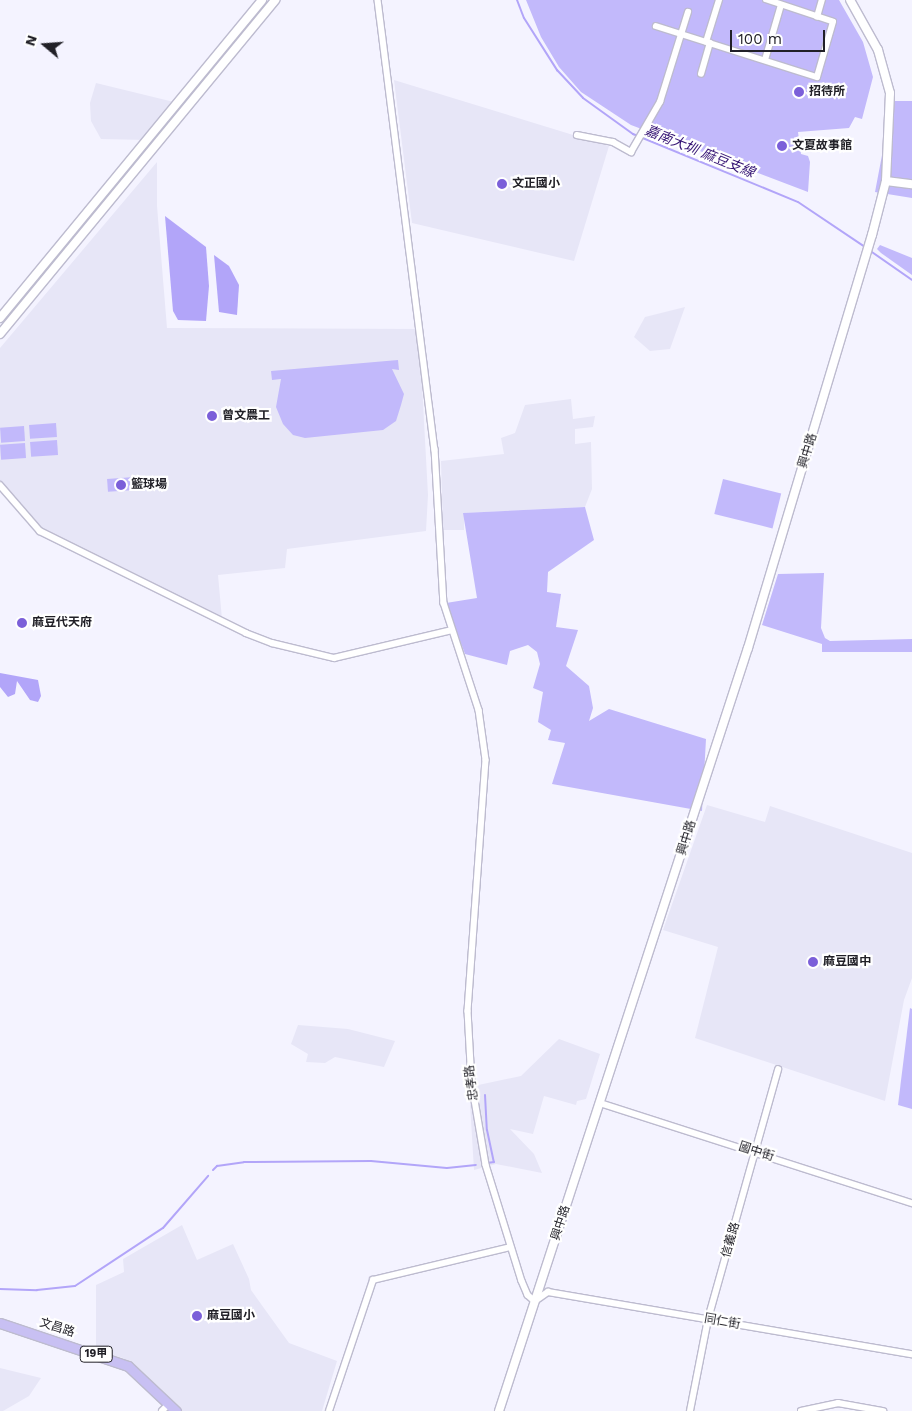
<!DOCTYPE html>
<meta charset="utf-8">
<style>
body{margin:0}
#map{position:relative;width:912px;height:1411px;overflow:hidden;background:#f4f3ff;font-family:"Work Sans","Noto Sans TC",sans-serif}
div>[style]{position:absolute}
.built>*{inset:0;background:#e7e6f7}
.green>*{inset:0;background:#c2b9fb;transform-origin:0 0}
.water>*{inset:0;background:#b2a5f9}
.stream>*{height:2px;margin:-1px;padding:0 1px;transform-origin:1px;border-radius:1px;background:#b2a5f9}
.roads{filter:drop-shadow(1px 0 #bdbbcf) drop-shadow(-1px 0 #bdbbcf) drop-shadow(0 1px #bdbbcf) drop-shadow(0 -1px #bdbbcf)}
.street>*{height:5.5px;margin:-2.75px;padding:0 2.75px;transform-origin:2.75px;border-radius:2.75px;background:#fff}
.secondary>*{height:8px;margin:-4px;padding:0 4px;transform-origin:4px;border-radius:4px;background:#fff}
.primary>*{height:9px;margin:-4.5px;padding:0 4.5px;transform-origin:4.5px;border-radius:4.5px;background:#c8c0f3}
.dots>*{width:14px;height:14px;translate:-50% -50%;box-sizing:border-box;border:2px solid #fff;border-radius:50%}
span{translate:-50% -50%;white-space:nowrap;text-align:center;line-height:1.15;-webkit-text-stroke:4.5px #fff;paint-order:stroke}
.shield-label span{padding:1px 4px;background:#fff;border:1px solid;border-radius:4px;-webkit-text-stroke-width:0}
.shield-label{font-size:11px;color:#212027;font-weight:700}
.poi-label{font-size:12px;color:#212027;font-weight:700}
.left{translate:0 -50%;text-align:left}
.street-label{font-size:12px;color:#212027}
.water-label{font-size:14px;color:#351474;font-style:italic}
.north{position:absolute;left:20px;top:20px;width:50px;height:50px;-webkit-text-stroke:4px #fff;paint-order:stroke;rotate:288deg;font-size:14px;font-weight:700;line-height:20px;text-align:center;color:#212027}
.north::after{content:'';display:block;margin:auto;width:18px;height:22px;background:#212027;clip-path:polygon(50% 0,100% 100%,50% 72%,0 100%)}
.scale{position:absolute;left:730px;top:30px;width:95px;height:22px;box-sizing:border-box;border:2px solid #212027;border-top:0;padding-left:6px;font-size:15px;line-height:18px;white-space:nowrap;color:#212027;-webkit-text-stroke:4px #fff;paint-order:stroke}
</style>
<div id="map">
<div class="built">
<div style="clip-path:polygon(394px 80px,609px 146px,574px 261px,412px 223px)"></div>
<div style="clip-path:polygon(96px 83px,178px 103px,147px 140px,101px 139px,91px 121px,90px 103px)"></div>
<div style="clip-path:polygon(157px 162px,157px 206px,167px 328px,419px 329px,428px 495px,426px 531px,287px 549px,285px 568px,218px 575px,222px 619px,46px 532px,0 484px,0 348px)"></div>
<div style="clip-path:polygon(685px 307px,670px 349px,650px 351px,634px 337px,645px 317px)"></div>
<div style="clip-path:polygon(571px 399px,573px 419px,595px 416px,593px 427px,575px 429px,575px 444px,591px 442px,592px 489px,585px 507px,464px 513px,464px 530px,443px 530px,441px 461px,504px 454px,501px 438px,515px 433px,525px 405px)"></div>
<div style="clip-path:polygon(707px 805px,765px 822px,770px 806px,912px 853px,912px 978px,904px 1000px,885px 1101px,695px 1038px,718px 947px,663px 930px)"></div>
<div style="clip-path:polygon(298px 1025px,348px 1029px,395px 1041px,384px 1067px,335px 1057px,325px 1063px,306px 1062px,308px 1054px,291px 1044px)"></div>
<div style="clip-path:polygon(559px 1039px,600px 1054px,586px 1099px,577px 1101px,576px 1105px,544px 1096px,533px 1134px,510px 1129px,534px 1154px,542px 1173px,496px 1164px,474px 1170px,469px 1087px,521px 1076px)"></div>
<div style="clip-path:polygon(182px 1225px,197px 1260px,233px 1244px,249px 1279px,251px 1290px,289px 1343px,337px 1361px,322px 1411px,177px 1411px,123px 1358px,96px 1351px,96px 1285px,124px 1272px,123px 1259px)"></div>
<div style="clip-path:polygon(0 1368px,41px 1378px,29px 1396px,3px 1411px,0 1411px)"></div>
</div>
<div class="green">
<div style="clip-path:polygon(526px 0,839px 0,863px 42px,873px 77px,862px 119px,855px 117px,849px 128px,798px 132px,801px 154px,808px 156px,810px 162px,808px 192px,631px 125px,581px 92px,559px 67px,541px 37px)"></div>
<div style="clip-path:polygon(886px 101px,912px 101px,912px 198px,875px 192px,886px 134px)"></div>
<div style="clip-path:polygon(880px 245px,912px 258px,912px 275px,881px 253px,877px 249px)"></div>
<div style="clip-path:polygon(398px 360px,399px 370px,392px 369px,404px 394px,401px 405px,396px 421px,383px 430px,305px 438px,293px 435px,283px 424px,276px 407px,281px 379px,272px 380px,271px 371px)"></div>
<div style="left:56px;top:423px;width:14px;height:27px;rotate:86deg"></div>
<div style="left:24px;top:426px;width:15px;height:24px;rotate:86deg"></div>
<div style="left:57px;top:440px;width:15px;height:27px;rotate:86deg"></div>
<div style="left:25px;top:443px;width:15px;height:25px;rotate:86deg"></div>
<div style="left:134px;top:477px;width:13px;height:27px;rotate:86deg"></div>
<div style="left:723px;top:479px;width:60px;height:36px;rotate:14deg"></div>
<div style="clip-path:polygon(585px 507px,594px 540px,548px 572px,547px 592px,561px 594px,556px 627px,578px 630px,566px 666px,589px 686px,593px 708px,589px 721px,609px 709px,706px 739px,702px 811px,552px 784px,565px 743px,548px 740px,551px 730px,538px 722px,543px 692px,533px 688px,540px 664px,537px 652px,528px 645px,510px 651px,507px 665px,465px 654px,446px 603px,477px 598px,463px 513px)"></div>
<div style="clip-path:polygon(824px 573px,821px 628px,825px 638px,830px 641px,912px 639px,912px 652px,822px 652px,822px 644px,762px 625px,778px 574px)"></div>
<div style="clip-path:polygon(910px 1008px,912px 1009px,912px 1109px,898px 1105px)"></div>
</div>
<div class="water">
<div style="clip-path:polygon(165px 216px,206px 247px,209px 286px,206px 321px,178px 320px,173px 311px)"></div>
<div style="clip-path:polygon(214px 255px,229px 266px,239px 285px,237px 315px,219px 312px)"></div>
<div style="clip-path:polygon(0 673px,38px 680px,41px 696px,38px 702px,30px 700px,17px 681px,15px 694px,8px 697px,0 687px)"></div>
</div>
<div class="stream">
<div style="left:517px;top:0;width:19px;rotate:69deg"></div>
<div style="left:524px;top:18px;width:62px;rotate:57.6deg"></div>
<div style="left:557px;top:70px;width:38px;rotate:47deg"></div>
<div style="left:583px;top:98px;width:62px;rotate:35.8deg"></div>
<div style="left:633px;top:134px;width:178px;rotate:22.4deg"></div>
<div style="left:798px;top:202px;width:81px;rotate:33.9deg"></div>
<div style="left:869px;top:250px;width:52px;rotate:34.9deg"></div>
<div style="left:485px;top:1095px;width:35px;rotate:87deg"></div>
<div style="left:487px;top:1130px;width:33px;rotate:78deg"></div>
<div style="left:494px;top:1162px;width:7px;rotate:172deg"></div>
<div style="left:213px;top:1170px;width:6px;rotate:-45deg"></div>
<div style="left:217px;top:1166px;width:27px;rotate:-8deg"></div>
<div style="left:244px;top:1162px;width:127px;rotate:-0.5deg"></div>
<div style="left:371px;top:1161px;width:76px;rotate:5.3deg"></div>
<div style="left:447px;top:1168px;width:29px;rotate:-6deg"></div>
<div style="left:0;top:1289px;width:37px;rotate:2deg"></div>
<div style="left:37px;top:1290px;width:38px;rotate:-6deg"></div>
<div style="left:75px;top:1286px;width:105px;rotate:-33.4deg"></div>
<div style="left:163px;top:1228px;width:69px;rotate:-49.1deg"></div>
</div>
<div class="roads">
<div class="street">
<div style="left:378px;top:0;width:453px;rotate:82.8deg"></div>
<div style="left:435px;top:449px;width:154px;rotate:86.7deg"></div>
<div style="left:444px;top:603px;width:113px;rotate:71.9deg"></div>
<div style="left:479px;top:710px;width:50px;rotate:82deg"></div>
<div style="left:486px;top:760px;width:252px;rotate:94.1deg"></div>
<div style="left:468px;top:1011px;width:72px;rotate:86.8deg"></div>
<div style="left:472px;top:1083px;width:83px;rotate:80.3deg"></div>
<div style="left:486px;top:1165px;width:121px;rotate:72.8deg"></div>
<div style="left:522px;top:1281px;width:15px;rotate:67deg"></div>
<div style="left:528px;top:1295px;width:9px;rotate:41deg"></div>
<div style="left:535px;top:1301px;width:16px;rotate:-35deg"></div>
<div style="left:548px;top:1292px;width:369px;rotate:9.7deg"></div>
<div style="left:817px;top:17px;width:18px;rotate:-74deg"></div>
<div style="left:656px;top:26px;width:169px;rotate:17.6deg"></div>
<div style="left:817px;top:77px;width:57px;rotate:-73.8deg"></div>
<div style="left:833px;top:22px;width:70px;rotate:-161.6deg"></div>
<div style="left:706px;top:42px;width:44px;rotate:-72.8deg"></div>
<div style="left:765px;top:60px;width:57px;rotate:-73.8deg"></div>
<div style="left:701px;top:74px;width:32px;rotate:-74deg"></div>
<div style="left:577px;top:135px;width:37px;rotate:11deg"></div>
<div style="left:613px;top:142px;width:21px;rotate:29deg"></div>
<div style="left:631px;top:152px;width:58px;rotate:-59.9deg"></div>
<div style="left:660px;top:102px;width:94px;rotate:-72.7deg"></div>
<div style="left:0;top:485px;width:61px;rotate:49deg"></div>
<div style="left:40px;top:531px;width:230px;rotate:26.3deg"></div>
<div style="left:246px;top:633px;width:28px;rotate:21deg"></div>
<div style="left:272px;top:643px;width:64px;rotate:13.6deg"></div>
<div style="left:334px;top:658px;width:121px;rotate:-13.3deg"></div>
<div style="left:600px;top:1103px;width:328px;rotate:17.8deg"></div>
<div style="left:162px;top:1411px;width:10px;rotate:-45deg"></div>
<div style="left:329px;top:1411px;width:138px;rotate:-71.4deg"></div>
<div style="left:373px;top:1280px;width:141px;rotate:-13.5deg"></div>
<div style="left:690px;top:1411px;width:94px;rotate:-78.9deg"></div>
<div style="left:708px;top:1319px;width:259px;rotate:-74.3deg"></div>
<div style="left:801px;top:1411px;width:38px;rotate:-12deg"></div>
<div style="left:838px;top:1403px;width:46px;rotate:10.1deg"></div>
</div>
<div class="secondary">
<div style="left:886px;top:181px;width:26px;rotate:7deg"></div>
<div style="left:0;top:318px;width:412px;rotate:-50.5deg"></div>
<div style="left:0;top:334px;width:433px;rotate:-50.5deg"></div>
<div style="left:499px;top:1411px;width:803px;rotate:-71.93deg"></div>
<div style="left:748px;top:648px;width:431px;rotate:-73.3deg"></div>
<div style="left:872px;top:235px;width:56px;rotate:-75.5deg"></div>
<div style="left:886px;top:181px;width:88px;rotate:-87.4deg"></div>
<div style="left:890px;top:93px;width:45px;rotate:-105.6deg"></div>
<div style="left:878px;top:50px;width:57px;rotate:-119.2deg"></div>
</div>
<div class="primary">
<div style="left:0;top:1323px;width:135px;rotate:18.6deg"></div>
<div style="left:128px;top:1366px;width:66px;rotate:43.2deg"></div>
</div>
</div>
<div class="dots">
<div style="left:799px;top:92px;background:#7b5fd9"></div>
<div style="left:782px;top:146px;background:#7b5fd9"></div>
<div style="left:502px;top:184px;background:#7b5fd9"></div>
<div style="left:212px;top:416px;background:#7b5fd9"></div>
<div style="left:121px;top:485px;background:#7b5fd9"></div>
<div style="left:22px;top:623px;background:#7b5fd9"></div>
<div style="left:813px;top:962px;background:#7b5fd9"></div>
<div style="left:197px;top:1316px;background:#7b5fd9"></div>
</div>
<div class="shield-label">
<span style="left:96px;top:1354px">19甲</span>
</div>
<div class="poi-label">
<span class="left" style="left:809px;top:92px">招待所</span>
<span class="left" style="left:792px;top:146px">文夏故事館</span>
<span class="left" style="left:512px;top:184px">文正國小</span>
<span class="left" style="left:222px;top:416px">曾文農工</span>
<span class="left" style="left:131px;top:485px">籃球場</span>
<span class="left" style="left:32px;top:623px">麻豆代天府</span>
<span class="left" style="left:823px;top:962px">麻豆國中</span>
<span class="left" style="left:207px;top:1316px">麻豆國小</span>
</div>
<div class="street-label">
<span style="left:808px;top:451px;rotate:-73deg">興中路</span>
<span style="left:687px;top:838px;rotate:-73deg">興中路</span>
<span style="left:472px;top:1083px;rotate:-97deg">忠孝路</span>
<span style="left:756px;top:1152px;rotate:18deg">國中街</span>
<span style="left:561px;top:1223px;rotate:-72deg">興中路</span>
<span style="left:731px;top:1240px;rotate:-74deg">信義路</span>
<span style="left:722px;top:1322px;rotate:10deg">同仁街</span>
<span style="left:57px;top:1328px;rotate:18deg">文昌路</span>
</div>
<div class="water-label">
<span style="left:700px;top:151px;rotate:22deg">嘉南大圳 麻豆支線</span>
</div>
<div class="north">N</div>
<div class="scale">100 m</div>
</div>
